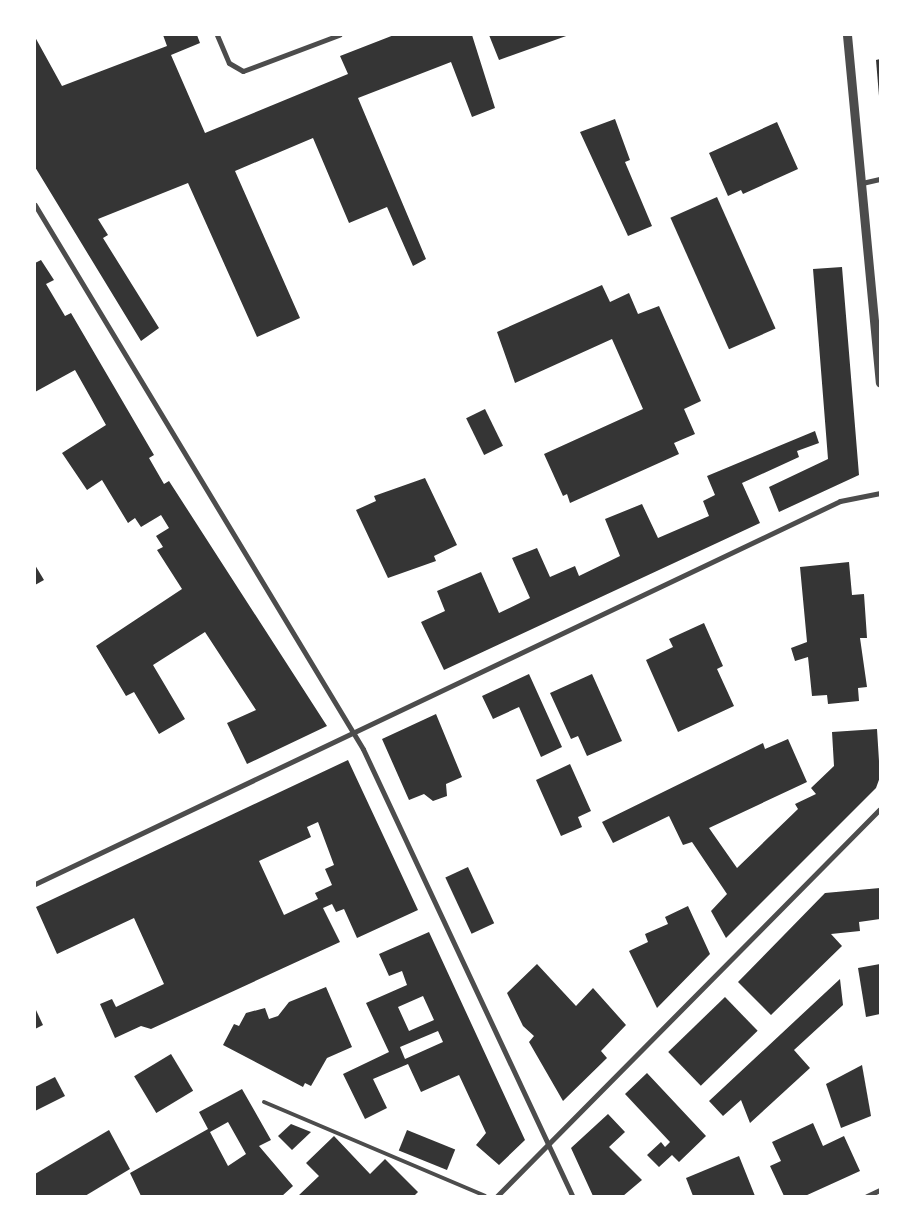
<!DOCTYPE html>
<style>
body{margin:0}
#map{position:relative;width:915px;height:1231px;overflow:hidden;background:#fff;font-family:Manrope,sans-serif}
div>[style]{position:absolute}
.building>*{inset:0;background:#353535;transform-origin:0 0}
.service>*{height:4px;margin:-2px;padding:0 2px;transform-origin:2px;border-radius:2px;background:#4c4c4c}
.minor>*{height:5px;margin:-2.5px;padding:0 2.5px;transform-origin:2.5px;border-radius:2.5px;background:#4c4c4c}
.tertiary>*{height:9px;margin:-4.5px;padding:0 4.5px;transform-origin:4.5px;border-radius:4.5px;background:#4c4c4c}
span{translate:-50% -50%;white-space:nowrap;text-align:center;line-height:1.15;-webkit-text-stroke:4.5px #fff;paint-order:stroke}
.frame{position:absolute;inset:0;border:36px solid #fff;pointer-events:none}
</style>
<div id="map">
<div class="building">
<div style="clip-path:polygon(163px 35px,197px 35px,200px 43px,171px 55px,205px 133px,348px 74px,340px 56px,394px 35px,472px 35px,495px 108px,472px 117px,451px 62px,358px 98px,426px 259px,413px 266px,387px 207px,349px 223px,313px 138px,235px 171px,300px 318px,257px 337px,188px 183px,98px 219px,108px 235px,103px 238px,159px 328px,141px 341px,35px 167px,35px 37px,62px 86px,167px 46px)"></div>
<div style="clip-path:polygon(489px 35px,569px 35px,499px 60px)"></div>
<div style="clip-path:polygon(880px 59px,880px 96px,879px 96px,876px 60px)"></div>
<div style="clip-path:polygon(615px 119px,630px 160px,625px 162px,652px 226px,628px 236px,580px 132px)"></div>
<div style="clip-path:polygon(777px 122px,798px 169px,743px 194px,741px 190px,728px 196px,709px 153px)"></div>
<div style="left:717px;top:197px;width:144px;height:51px;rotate:66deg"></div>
<div style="clip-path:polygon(41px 260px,54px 280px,46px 284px,65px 316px,71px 313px,154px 455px,149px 458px,164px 484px,169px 481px,327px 726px,247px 764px,227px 723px,256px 710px,205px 632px,153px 665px,185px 719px,159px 734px,134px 692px,126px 696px,96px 646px,182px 589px,157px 550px,163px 547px,156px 536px,169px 528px,161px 515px,141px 527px,135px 518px,128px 523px,102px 480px,87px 490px,62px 453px,106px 425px,75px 370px,35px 392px,35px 263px)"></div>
<div style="clip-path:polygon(842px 267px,859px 475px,779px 512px,769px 487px,828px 459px,813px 269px)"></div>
<div style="clip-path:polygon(602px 285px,610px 302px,629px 293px,638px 314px,659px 306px,701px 401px,684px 409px,695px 434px,674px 443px,679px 454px,570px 503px,567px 494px,563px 496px,544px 454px,643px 409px,612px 339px,515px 383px,497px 332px)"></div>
<div style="left:485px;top:409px;width:41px;height:21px;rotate:64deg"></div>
<div style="clip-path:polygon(815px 431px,819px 443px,797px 451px,799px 457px,742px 483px,760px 523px,444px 670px,421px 622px,445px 611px,437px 591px,481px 572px,499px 613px,530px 598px,512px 558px,537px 548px,550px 577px,575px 566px,579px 576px,620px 556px,605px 519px,642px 504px,658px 538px,709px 516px,703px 501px,715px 495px,707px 476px)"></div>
<div style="clip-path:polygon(425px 478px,457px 545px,434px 556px,436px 561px,388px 578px,356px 510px,376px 501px,374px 496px)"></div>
<div style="clip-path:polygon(849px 562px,852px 595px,864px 594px,867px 638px,860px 638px,867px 687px,858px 688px,859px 701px,828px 704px,827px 695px,812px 696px,808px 657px,795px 661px,791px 648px,807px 642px,800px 567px)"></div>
<div style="clip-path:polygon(35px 565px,44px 580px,35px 585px)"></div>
<div style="clip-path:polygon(704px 623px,723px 666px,717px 669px,734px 706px,678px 732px,646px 660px,673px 647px,669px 639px)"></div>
<div style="clip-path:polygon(529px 674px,562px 747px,541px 757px,519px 707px,493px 719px,482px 696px)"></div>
<div style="clip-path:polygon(592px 674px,622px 741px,587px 756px,578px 736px,571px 739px,550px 693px)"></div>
<div style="clip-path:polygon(436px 714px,462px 777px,446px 784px,447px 796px,433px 801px,424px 794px,409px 800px,382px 739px)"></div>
<div style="clip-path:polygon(877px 729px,880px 777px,876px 788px,726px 938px,711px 911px,727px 894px,692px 842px,683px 845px,669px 816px,613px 843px,602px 822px,763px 743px,765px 749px,788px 739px,807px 782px,709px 828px,737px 868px,798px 809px,795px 804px,816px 794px,811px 788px,834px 766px,832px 732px)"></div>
<div style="clip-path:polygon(evenodd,348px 760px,418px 910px,357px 938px,344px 909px,336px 912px,332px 904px,323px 908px,340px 942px,151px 1029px,141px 1026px,115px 1038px,100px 1004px,112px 999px,116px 1007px,164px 984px,134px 918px,57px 954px,36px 907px,348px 760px,318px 822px,334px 865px,325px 869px,332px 885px,315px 893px,318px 899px,284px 915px,259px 861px,311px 837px,307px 827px,318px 822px)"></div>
<div style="clip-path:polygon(570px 764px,591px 811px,578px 817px,582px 827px,561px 836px,536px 780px)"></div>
<div style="left:468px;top:867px;width:62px;height:25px;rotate:65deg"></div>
<div style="clip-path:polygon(880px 888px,880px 919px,859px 922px,860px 931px,831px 934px,842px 946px,771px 1015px,738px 982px,825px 893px)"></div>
<div style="clip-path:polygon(688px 906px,710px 954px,657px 1008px,629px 951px,648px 942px,645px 934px,668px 924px,665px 917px)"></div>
<div style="clip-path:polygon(evenodd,429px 932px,525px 1140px,499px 1165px,476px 1145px,486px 1133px,459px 1075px,421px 1092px,408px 1064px,373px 1079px,387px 1108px,365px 1119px,343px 1074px,389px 1052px,366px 1003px,407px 985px,402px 971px,389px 976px,379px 954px,429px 932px,423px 996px,434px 1020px,409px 1031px,398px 1007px,423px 996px,429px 932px,438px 1031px,443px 1042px,405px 1059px,400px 1047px,438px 1031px)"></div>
<div style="clip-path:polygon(537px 964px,576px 1006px,593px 988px,626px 1025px,601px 1051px,607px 1058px,563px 1101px,529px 1042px,534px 1036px,523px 1026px,507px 993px)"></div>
<div style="clip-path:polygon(880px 964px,880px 1014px,866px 1017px,858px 968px)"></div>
<div style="clip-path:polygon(840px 979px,843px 1005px,794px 1050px,810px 1068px,750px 1123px,741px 1100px,723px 1116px,709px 1101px)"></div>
<div style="clip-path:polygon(326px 987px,352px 1047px,327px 1058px,311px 1086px,305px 1083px,303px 1087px,223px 1045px,234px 1024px,239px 1026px,246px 1013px,265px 1008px,269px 1019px,278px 1016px,289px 1002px)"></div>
<div style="left:725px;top:997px;width:47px;height:79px;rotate:46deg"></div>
<div style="clip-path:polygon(35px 1008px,43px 1025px,35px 1029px)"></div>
<div style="left:171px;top:1054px;width:43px;height:43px;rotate:59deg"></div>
<div style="clip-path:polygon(862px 1065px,871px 1116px,841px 1128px,826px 1084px)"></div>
<div style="clip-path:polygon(647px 1073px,706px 1136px,679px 1162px,672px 1155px,659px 1167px,647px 1155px,661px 1142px,665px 1147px,670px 1142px,625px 1094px)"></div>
<div style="clip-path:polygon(55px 1077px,65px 1096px,35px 1111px,35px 1087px)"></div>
<div style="clip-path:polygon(evenodd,242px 1089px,271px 1140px,259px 1146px,293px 1186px,282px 1196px,141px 1196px,130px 1173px,208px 1129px,199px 1112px,242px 1089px,228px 1122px,246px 1154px,228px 1166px,210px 1132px,228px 1122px)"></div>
<div style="clip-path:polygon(608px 1114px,625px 1132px,609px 1147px,642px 1180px,623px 1196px,593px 1196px,571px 1148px)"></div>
<div style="clip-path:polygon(813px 1123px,823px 1146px,844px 1136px,860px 1171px,805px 1196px,784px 1196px,770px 1166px,781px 1161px,772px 1142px)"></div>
<div style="clip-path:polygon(291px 1124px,311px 1132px,292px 1150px,278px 1136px)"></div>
<div style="clip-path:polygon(109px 1130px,130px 1169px,85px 1196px,35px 1196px,35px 1174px)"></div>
<div style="left:407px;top:1130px;width:52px;height:22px;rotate:22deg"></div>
<div style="clip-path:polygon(334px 1136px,370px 1174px,385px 1159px,418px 1192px,414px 1196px,298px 1196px,319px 1176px,306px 1163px)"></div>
<div style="clip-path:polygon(739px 1156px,755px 1196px,693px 1196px,686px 1178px)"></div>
</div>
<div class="service">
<div style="left:264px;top:1102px;width:240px;rotate:23deg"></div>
</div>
<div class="minor">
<div style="left:217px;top:35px;width:30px;rotate:67deg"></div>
<div style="left:229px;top:63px;width:16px;rotate:30deg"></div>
<div style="left:243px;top:71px;width:103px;rotate:-20.6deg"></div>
<div style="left:862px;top:183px;width:18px;rotate:-13deg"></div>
<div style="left:35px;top:205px;width:635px;rotate:58.91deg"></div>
<div style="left:363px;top:749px;width:493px;rotate:64.9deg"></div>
<div style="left:35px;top:884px;width:891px;rotate:-25.44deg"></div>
<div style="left:840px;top:501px;width:41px;rotate:-11.3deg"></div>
<div style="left:497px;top:1196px;width:544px;rotate:-45.3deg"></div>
<div style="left:867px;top:1196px;width:14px;rotate:-25deg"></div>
</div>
<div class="tertiary">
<div style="left:847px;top:35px;width:349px;rotate:84.6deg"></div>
</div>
<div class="frame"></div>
</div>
